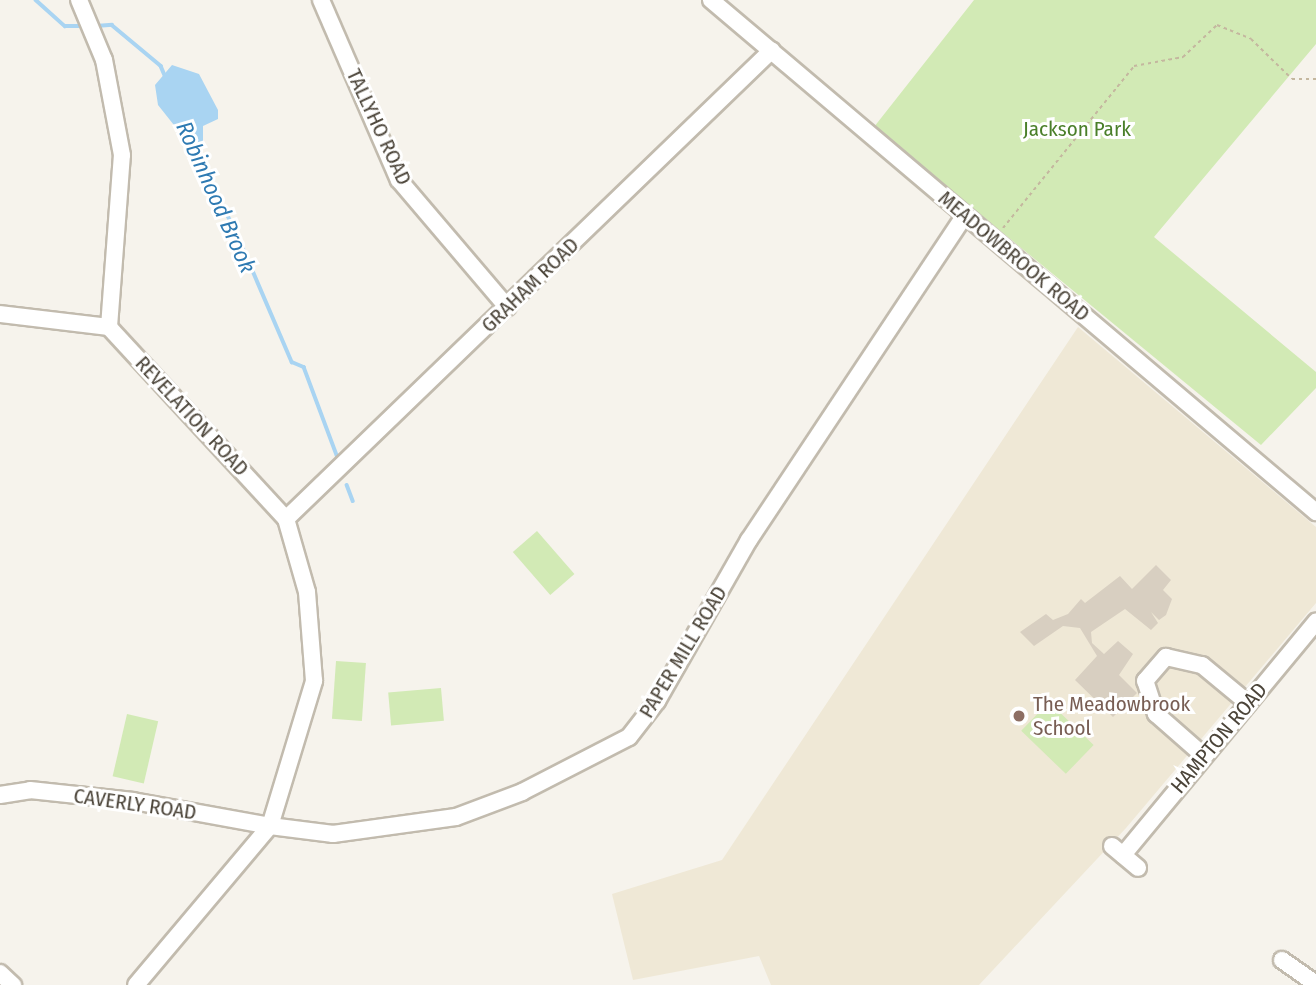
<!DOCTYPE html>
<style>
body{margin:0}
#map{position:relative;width:1316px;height:985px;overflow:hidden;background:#f6f3ec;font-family:"Fira Sans Condensed",sans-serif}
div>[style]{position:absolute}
.education>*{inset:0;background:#efe8d6}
.green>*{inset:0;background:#d2eab5;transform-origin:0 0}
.water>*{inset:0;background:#a9d4f2}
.stream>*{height:3.5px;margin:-1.75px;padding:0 1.75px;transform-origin:1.75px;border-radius:1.75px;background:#a9d4f2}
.building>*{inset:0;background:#d8cfc1}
.path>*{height:2px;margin-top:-1px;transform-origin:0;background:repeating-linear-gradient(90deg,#c4b79f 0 3.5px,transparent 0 7px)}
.roads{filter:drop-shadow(2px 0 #c2bbae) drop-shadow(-2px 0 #c2bbae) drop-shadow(0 2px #c2bbae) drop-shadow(0 -2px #c2bbae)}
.minor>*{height:16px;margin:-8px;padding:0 8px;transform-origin:8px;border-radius:8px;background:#fff}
.dots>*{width:19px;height:19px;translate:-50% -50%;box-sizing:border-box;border:4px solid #fff;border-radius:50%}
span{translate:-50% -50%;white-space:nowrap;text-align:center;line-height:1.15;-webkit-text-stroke:6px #fff;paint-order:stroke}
.street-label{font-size:21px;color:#4b4439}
.park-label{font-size:21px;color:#4a7f2a}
.education-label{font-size:21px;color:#785e54}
.left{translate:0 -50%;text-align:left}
.water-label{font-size:23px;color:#2e7ab2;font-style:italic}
</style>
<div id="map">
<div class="education">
<div style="clip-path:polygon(1078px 327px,1316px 527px,1316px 603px,1126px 828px,979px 985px,771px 985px,759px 956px,633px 980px,612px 894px,722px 860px)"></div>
</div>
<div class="green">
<div style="clip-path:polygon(974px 0,1316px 0,1316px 44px,1154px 237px,1316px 372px,1316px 388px,1261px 445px,874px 127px)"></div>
<div style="left:537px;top:531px;width:57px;height:32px;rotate:49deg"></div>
<div style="left:336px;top:661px;width:30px;height:58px;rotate:4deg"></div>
<div style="left:441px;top:688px;width:33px;height:53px;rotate:85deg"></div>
<div style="left:1049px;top:702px;width:62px;height:40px;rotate:44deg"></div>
<div style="left:127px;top:714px;width:32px;height:64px;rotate:13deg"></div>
</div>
<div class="water">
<div style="clip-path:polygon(172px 65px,199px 74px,218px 110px,218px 119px,203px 126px,203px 147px,189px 144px,158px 105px,155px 85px)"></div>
</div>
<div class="stream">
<div style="left:36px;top:0;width:39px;rotate:42deg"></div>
<div style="left:65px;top:26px;width:19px"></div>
<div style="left:96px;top:26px;width:16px;rotate:-4deg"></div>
<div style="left:112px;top:25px;width:64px;rotate:39.9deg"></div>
<div style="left:161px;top:66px;width:13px;rotate:67deg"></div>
<div style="left:188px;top:142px;width:99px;rotate:61.6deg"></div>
<div style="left:235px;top:229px;width:145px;rotate:66.8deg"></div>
<div style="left:292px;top:362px;width:13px;rotate:23deg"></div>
<div style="left:304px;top:367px;width:97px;rotate:69.5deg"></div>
<div style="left:347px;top:485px;width:17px;rotate:69deg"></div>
</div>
<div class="building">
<div style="clip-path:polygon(1156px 565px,1171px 580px,1163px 590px,1172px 599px,1166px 615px,1159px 620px,1151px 612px,1158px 623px,1151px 630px,1125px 609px,1091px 632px,1092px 643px,1104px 654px,1118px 641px,1133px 654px,1119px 675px,1137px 693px,1113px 717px,1075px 680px,1097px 656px,1080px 628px,1063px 626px,1034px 646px,1020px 632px,1046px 614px,1053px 620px,1068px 614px,1081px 599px,1085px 603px,1120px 576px,1132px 589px)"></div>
</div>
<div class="path">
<div style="left:1003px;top:228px;width:208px;rotate:-51deg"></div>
<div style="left:1134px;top:66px;width:50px;rotate:-10.4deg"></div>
<div style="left:1183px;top:57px;width:47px;rotate:-43.3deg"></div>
<div style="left:1217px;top:25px;width:37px;rotate:22deg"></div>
<div style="left:1251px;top:39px;width:57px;rotate:44.3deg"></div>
<div style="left:1292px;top:79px;width:24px"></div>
</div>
<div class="roads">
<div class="minor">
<div style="left:321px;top:0;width:196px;rotate:66.6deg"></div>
<div style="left:399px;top:180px;width:167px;rotate:49.6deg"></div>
<div style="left:711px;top:0;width:793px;rotate:40.24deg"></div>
<div style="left:0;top:314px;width:110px;rotate:6.8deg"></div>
<div style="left:286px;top:519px;width:675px;rotate:-43.98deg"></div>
<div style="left:1204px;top:756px;width:64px;rotate:-138.8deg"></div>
<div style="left:1156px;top:714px;width:35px;rotate:-108deg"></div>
<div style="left:1145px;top:681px;width:32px;rotate:-49deg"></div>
<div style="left:1166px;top:657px;width:37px;rotate:13deg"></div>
<div style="left:1202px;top:665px;width:60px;rotate:39.6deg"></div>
<div style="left:0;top:795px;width:30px;rotate:-9deg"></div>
<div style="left:30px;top:790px;width:104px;rotate:6.1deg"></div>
<div style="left:133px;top:801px;width:139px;rotate:10.3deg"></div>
<div style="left:270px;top:826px;width:152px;rotate:-73.1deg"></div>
<div style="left:314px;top:681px;width:89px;rotate:-94.5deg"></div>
<div style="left:307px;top:592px;width:76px;rotate:-106deg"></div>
<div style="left:286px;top:519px;width:261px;rotate:-132.7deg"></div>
<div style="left:109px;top:327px;width:172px;rotate:-85.7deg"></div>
<div style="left:122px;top:155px;width:97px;rotate:-100.7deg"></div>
<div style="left:104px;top:60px;width:65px;rotate:-112.6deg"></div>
<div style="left:1112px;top:846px;width:34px;rotate:40deg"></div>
<div style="left:1123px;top:855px;width:303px;rotate:-50.4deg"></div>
<div style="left:1282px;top:960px;width:42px;rotate:35.2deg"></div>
<div style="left:0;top:973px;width:18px;rotate:43deg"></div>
<div style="left:136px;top:985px;width:208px;rotate:-49.9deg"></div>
<div style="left:270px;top:826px;width:64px;rotate:7.2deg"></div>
<div style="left:333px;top:834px;width:124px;rotate:-7.9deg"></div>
<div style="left:456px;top:817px;width:71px;rotate:-20.7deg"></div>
<div style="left:522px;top:792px;width:120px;rotate:-27.2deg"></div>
<div style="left:629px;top:737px;width:46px;rotate:-52.1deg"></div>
<div style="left:657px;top:701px;width:185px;rotate:-60.3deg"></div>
<div style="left:749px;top:540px;width:390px;rotate:-56.4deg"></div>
</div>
</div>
<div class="dots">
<div style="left:1019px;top:716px;background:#8d6e63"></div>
</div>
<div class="street-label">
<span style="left:379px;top:127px;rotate:65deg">TALLYHO ROAD</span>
<span style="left:1014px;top:256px;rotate:40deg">MEADOWBROOK ROAD</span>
<span style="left:530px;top:285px;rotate:-44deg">GRAHAM ROAD</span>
<span style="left:192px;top:416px;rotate:47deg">REVELATION ROAD</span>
<span style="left:683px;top:652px;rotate:-59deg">PAPER MILL ROAD</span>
<span style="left:1219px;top:738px;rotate:-50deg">HAMPTON ROAD</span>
<span style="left:135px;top:804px;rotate:8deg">CAVERLY ROAD</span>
</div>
<div class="park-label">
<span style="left:1077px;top:129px">Jackson Park</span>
</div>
<div class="education-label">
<span class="left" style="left:1033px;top:716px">The Meadowbrook<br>School</span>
</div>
<div class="water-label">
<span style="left:216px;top:197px;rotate:66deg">Robinhood Brook</span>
</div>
</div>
